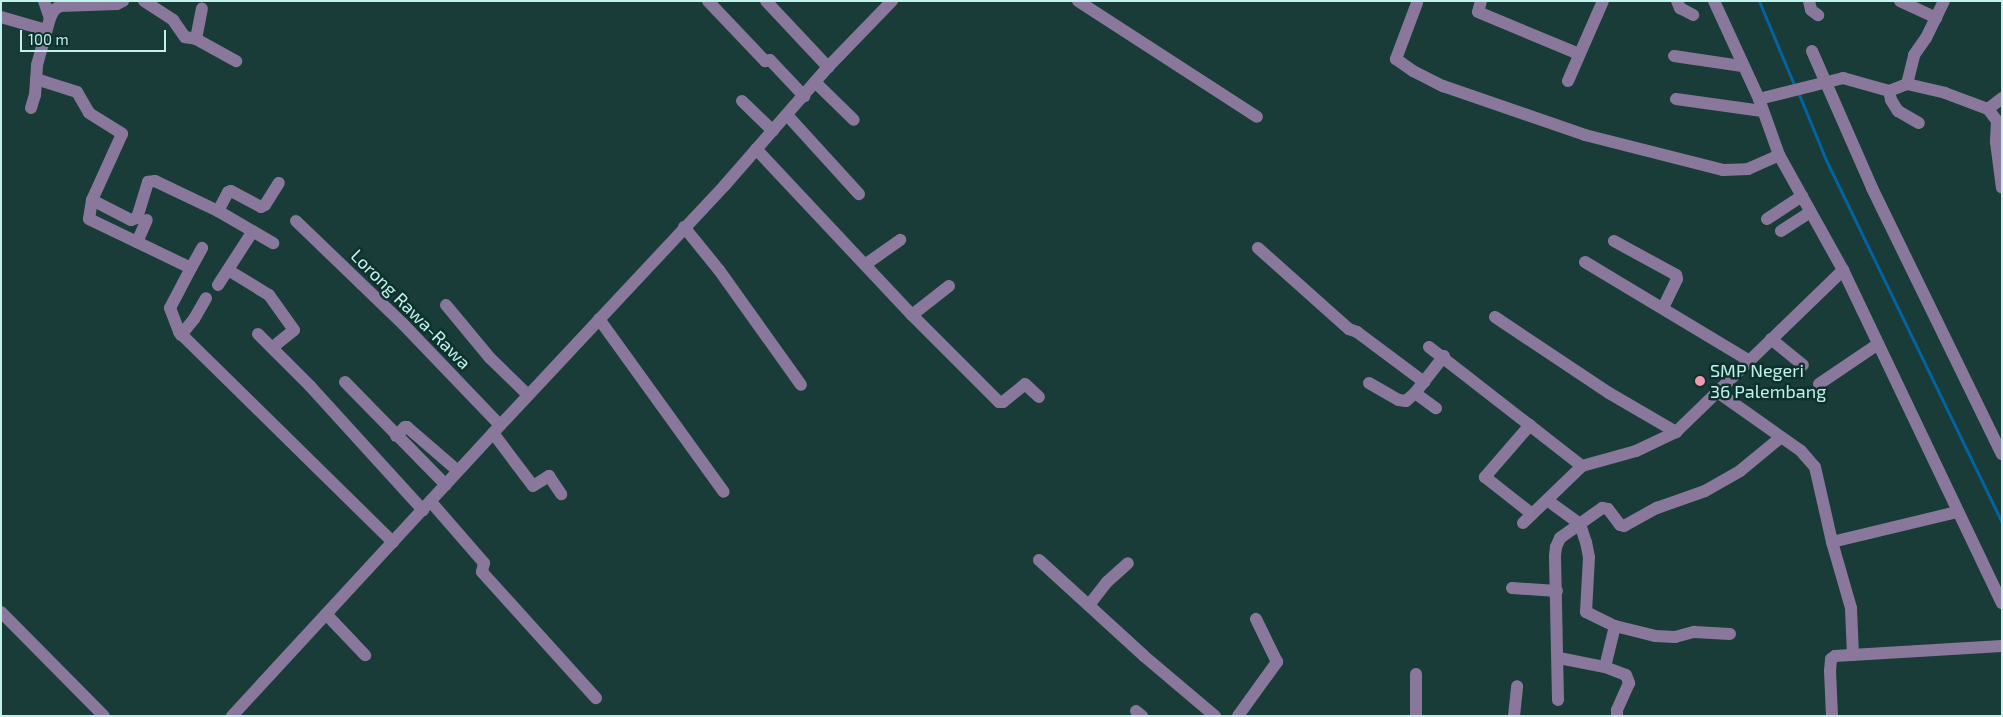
<!DOCTYPE html>
<style>
body{margin:0}
#map{position:relative;width:2003px;height:717px;overflow:hidden;background:#193c38;font-family:"Exo 2",sans-serif}
div>[style]{position:absolute}
.stream>*{height:3px;margin:-1.5px;padding:0 1.5px;transform-origin:1.5px;border-radius:1.5px;background:#0463a0}
.minor>*{height:12px;margin:-6px;padding:0 6px;transform-origin:6px;border-radius:6px;background:#89789b}
.dots>*{width:14px;height:14px;translate:-50% -50%;box-sizing:border-box;border:2px solid #0e312e;border-radius:50%}
span{translate:-50% -50%;white-space:nowrap;text-align:center;line-height:1.15;-webkit-text-stroke:5px #0e312e;paint-order:stroke}
.street-label{font-size:18px;color:#c1f2eb}
.poi-label{font-size:18px;color:#c1f2eb}
.left{translate:0 -50%;text-align:left}
.frame{position:absolute;inset:0;border:2px solid #c1f2eb;pointer-events:none}
.scale{position:absolute;left:20px;top:30px;width:146px;height:22px;box-sizing:border-box;border:2px solid #c1f2eb;border-top:0;padding-left:6px;font-size:15px;line-height:18px;white-space:nowrap;color:#c1f2eb;-webkit-text-stroke:4px #0e312e;paint-order:stroke}
</style>
<div id="map">
<div class="stream">
<div style="left:1759px;top:1px;width:93px;rotate:67.3deg"></div>
<div style="left:1798px;top:92px;width:74px;rotate:67.6deg"></div>
<div style="left:1826px;top:160px;width:403px;rotate:64.1deg"></div>
</div>
<div class="minor">
<div style="left:44px;top:1px;width:18px;rotate:71deg"></div>
<div style="left:144px;top:1px;width:35px;rotate:33deg"></div>
<div style="left:173px;top:20px;width:21px;rotate:55deg"></div>
<div style="left:185px;top:37px;width:11px;rotate:10deg"></div>
<div style="left:196px;top:39px;width:46px;rotate:28.8deg"></div>
<div style="left:708px;top:1px;width:83px;rotate:46.5deg"></div>
<div style="left:765px;top:61px;width:5px;rotate:-11deg"></div>
<div style="left:770px;top:60px;width:50px;rotate:46.6deg"></div>
<div style="left:766px;top:1px;width:91px;rotate:46.8deg"></div>
<div style="left:1078px;top:1px;width:213px;rotate:32.9deg"></div>
<div style="left:1481px;top:1px;width:11px;rotate:105deg"></div>
<div style="left:1478px;top:12px;width:109px;rotate:22.6deg"></div>
<div style="left:1677px;top:1px;width:8px;rotate:67deg"></div>
<div style="left:1680px;top:8px;width:15px;rotate:28deg"></div>
<div style="left:1714px;top:1px;width:108px;rotate:65.3deg"></div>
<div style="left:1759px;top:99px;width:59px;rotate:70.3deg"></div>
<div style="left:1779px;top:155px;width:132px;rotate:60.9deg"></div>
<div style="left:1843px;top:270px;width:369px;rotate:64.5deg"></div>
<div style="left:1809px;top:1px;width:9px;rotate:77deg"></div>
<div style="left:1811px;top:10px;width:9px;rotate:36deg"></div>
<div style="left:1900px;top:1px;width:40px;rotate:25deg"></div>
<div style="left:1417px;top:3px;width:60px;rotate:110.6deg"></div>
<div style="left:1396px;top:59px;width:21px;rotate:35deg"></div>
<div style="left:1413px;top:71px;width:34px;rotate:27deg"></div>
<div style="left:1443px;top:86px;width:150px;rotate:19deg"></div>
<div style="left:1585px;top:135px;width:142px;rotate:14.2deg"></div>
<div style="left:1723px;top:170px;width:25px;rotate:-2deg"></div>
<div style="left:1748px;top:169px;width:34px;rotate:-24deg"></div>
<div style="left:1px;top:17px;width:47px;rotate:16.1deg"></div>
<div style="left:196px;top:39px;width:31px;rotate:-79deg"></div>
<div style="left:1812px;top:51px;width:150px;rotate:66.3deg"></div>
<div style="left:1872px;top:188px;width:296px;rotate:64deg"></div>
<div style="left:1674px;top:56px;width:69px;rotate:8.4deg"></div>
<div style="left:36px;top:79px;width:43px;rotate:17.6deg"></div>
<div style="left:77px;top:92px;width:24px;rotate:60deg"></div>
<div style="left:89px;top:113px;width:39px;rotate:32deg"></div>
<div style="left:122px;top:134px;width:72px;rotate:114.4deg"></div>
<div style="left:92px;top:200px;width:19px;rotate:99deg"></div>
<div style="left:89px;top:219px;width:113px;rotate:25.7deg"></div>
<div style="left:191px;top:268px;width:45px;rotate:117.7deg"></div>
<div style="left:170px;top:308px;width:26px;rotate:69deg"></div>
<div style="left:179px;top:332px;width:300px;rotate:44.5deg"></div>
<div style="left:1568px;top:81px;width:87px;rotate:-66.4deg"></div>
<div style="left:815px;top:82px;width:54px;rotate:44.3deg"></div>
<div style="left:1907px;top:84px;width:30px;rotate:-76deg"></div>
<div style="left:1914px;top:55px;width:21px;rotate:-55deg"></div>
<div style="left:1926px;top:38px;width:41px;rotate:-64.1deg"></div>
<div style="left:1889px;top:91px;width:9px;rotate:77deg"></div>
<div style="left:1891px;top:100px;width:13px;rotate:58deg"></div>
<div style="left:1898px;top:111px;width:24px;rotate:30deg"></div>
<div style="left:1676px;top:99px;width:87px;rotate:7.9deg"></div>
<div style="left:1759px;top:99px;width:87px;rotate:-14deg"></div>
<div style="left:1843px;top:78px;width:48px;rotate:15.8deg"></div>
<div style="left:1889px;top:91px;width:19px;rotate:-21deg"></div>
<div style="left:1907px;top:84px;width:39px;rotate:13deg"></div>
<div style="left:1945px;top:93px;width:46px;rotate:20.4deg"></div>
<div style="left:1988px;top:109px;width:18px;rotate:-38deg"></div>
<div style="left:742px;top:101px;width:43px;rotate:44.1deg"></div>
<div style="left:31px;top:108px;width:14px;rotate:-73deg"></div>
<div style="left:35px;top:95px;width:30px;rotate:-86deg"></div>
<div style="left:37px;top:65px;width:49px;rotate:-74.5deg"></div>
<div style="left:50px;top:18px;width:9px;rotate:-63deg"></div>
<div style="left:54px;top:10px;width:7px;rotate:-34deg"></div>
<div style="left:60px;top:6px;width:57px;rotate:-2deg"></div>
<div style="left:117px;top:4px;width:7px;rotate:-27deg"></div>
<div style="left:1988px;top:109px;width:15px;rotate:53deg"></div>
<div style="left:1997px;top:121px;width:21px;rotate:93deg"></div>
<div style="left:1996px;top:142px;width:46px;rotate:82.6deg"></div>
<div style="left:787px;top:115px;width:107px;rotate:47.7deg"></div>
<div style="left:756px;top:149px;width:228px;rotate:46.8deg"></div>
<div style="left:912px;top:315px;width:47px;rotate:-38.1deg"></div>
<div style="left:92px;top:200px;width:44px;rotate:27.1deg"></div>
<div style="left:131px;top:220px;width:6px;rotate:-18deg"></div>
<div style="left:137px;top:218px;width:38px;rotate:-73deg"></div>
<div style="left:148px;top:182px;width:7px;rotate:-8deg"></div>
<div style="left:155px;top:181px;width:70px;rotate:25.5deg"></div>
<div style="left:218px;top:211px;width:64px;rotate:30.2deg"></div>
<div style="left:218px;top:211px;width:21px;rotate:-62deg"></div>
<div style="left:228px;top:192px;width:3px;rotate:-18deg"></div>
<div style="left:231px;top:191px;width:34px;rotate:28deg"></div>
<div style="left:261px;top:207px;width:4px;rotate:-27deg"></div>
<div style="left:265px;top:205px;width:26px;rotate:-58deg"></div>
<div style="left:1767px;top:219px;width:42px;rotate:-33.3deg"></div>
<div style="left:296px;top:221px;width:149px;rotate:43.9deg"></div>
<div style="left:403px;top:324px;width:140px;rotate:46.2deg"></div>
<div style="left:684px;top:227px;width:55px;rotate:50.9deg"></div>
<div style="left:719px;top:270px;width:141px;rotate:54.5deg"></div>
<div style="left:1781px;top:231px;width:35px;rotate:-33deg"></div>
<div style="left:1614px;top:241px;width:71px;rotate:28.7deg"></div>
<div style="left:1676px;top:275px;width:4px;rotate:76deg"></div>
<div style="left:1677px;top:279px;width:32px;rotate:116deg"></div>
<div style="left:137px;top:242px;width:24px;rotate:-66deg"></div>
<div style="left:1258px;top:248px;width:122px;rotate:41.7deg"></div>
<div style="left:1349px;top:329px;width:9px;rotate:21deg"></div>
<div style="left:1357px;top:332px;width:84px;rotate:36.7deg"></div>
<div style="left:1585px;top:262px;width:190px;rotate:31deg"></div>
<div style="left:866px;top:264px;width:42px;rotate:-35.2deg"></div>
<div style="left:191px;top:268px;width:23px;rotate:-61deg"></div>
<div style="left:228px;top:270px;width:48px;rotate:31.4deg"></div>
<div style="left:269px;top:295px;width:43px;rotate:54.5deg"></div>
<div style="left:294px;top:330px;width:28px;rotate:141deg"></div>
<div style="left:218px;top:285px;width:64px;rotate:-57.1deg"></div>
<div style="left:446px;top:305px;width:69px;rotate:50.3deg"></div>
<div style="left:490px;top:358px;width:53px;rotate:44.2deg"></div>
<div style="left:912px;top:315px;width:123px;rotate:45deg"></div>
<div style="left:999px;top:402px;width:4px"></div>
<div style="left:1003px;top:402px;width:28px;rotate:-39deg"></div>
<div style="left:1025px;top:384px;width:19px;rotate:43deg"></div>
<div style="left:1495px;top:317px;width:137px;rotate:33.7deg"></div>
<div style="left:1609px;top:393px;width:78px;rotate:30.2deg"></div>
<div style="left:599px;top:319px;width:213px;rotate:54.2deg"></div>
<div style="left:258px;top:334px;width:74px;rotate:45deg"></div>
<div style="left:310px;top:386px;width:168px;rotate:47.7deg"></div>
<div style="left:181px;top:335px;width:21px;rotate:-51deg"></div>
<div style="left:194px;top:319px;width:24px;rotate:-60deg"></div>
<div style="left:1771px;top:339px;width:41px;rotate:39.1deg"></div>
<div style="left:1429px;top:347px;width:194px;rotate:37.9deg"></div>
<div style="left:1582px;top:466px;width:56px;rotate:-15.5deg"></div>
<div style="left:1636px;top:451px;width:44px;rotate:-25.4deg"></div>
<div style="left:1676px;top:432px;width:233px;rotate:-44.1deg"></div>
<div style="left:345px;top:382px;width:144px;rotate:45.6deg"></div>
<div style="left:1369px;top:383px;width:34px;rotate:30deg"></div>
<div style="left:1399px;top:400px;width:7px;rotate:8deg"></div>
<div style="left:1406px;top:401px;width:12px;rotate:-42deg"></div>
<div style="left:1415px;top:393px;width:47px;rotate:-51.9deg"></div>
<div style="left:1819px;top:384px;width:71px;rotate:-34.1deg"></div>
<div style="left:1716px;top:391px;width:104px;rotate:35.2deg"></div>
<div style="left:1801px;top:451px;width:21px;rotate:49deg"></div>
<div style="left:1815px;top:467px;width:77px;rotate:77.2deg"></div>
<div style="left:1832px;top:542px;width:69px;rotate:73.9deg"></div>
<div style="left:1851px;top:608px;width:47px;rotate:87.6deg"></div>
<div style="left:1415px;top:393px;width:26px;rotate:36deg"></div>
<div style="left:1530px;top:425px;width:69px;rotate:130.9deg"></div>
<div style="left:1485px;top:477px;width:60px;rotate:38.2deg"></div>
<div style="left:493px;top:433px;width:66px;rotate:53deg"></div>
<div style="left:533px;top:486px;width:19px;rotate:-32deg"></div>
<div style="left:549px;top:476px;width:22px;rotate:56deg"></div>
<div style="left:396px;top:436px;width:13px;rotate:-45deg"></div>
<div style="left:405px;top:427px;width:2px"></div>
<div style="left:407px;top:427px;width:67px;rotate:40.8deg"></div>
<div style="left:1547px;top:500px;width:41px;rotate:36deg"></div>
<div style="left:1580px;top:524px;width:19px;rotate:72deg"></div>
<div style="left:1586px;top:542px;width:15px;rotate:79deg"></div>
<div style="left:1589px;top:557px;width:55px;rotate:93.1deg"></div>
<div style="left:1586px;top:612px;width:32px;rotate:26deg"></div>
<div style="left:431px;top:502px;width:81px;rotate:49deg"></div>
<div style="left:484px;top:563px;width:9px;rotate:103deg"></div>
<div style="left:482px;top:572px;width:170px;rotate:47.9deg"></div>
<div style="left:1523px;top:523px;width:82px;rotate:-44deg"></div>
<div style="left:1832px;top:542px;width:129px;rotate:-13.5deg"></div>
<div style="left:1039px;top:560px;width:142px;rotate:42.4deg"></div>
<div style="left:1144px;top:656px;width:93px;rotate:40.2deg"></div>
<div style="left:1512px;top:588px;width:45px;rotate:3.8deg"></div>
<div style="left:1089px;top:605px;width:29px;rotate:-52deg"></div>
<div style="left:1107px;top:582px;width:28px;rotate:-42deg"></div>
<div style="left:1px;top:612px;width:146px;rotate:45.3deg"></div>
<div style="left:326px;top:614px;width:57px;rotate:46.4deg"></div>
<div style="left:1559px;top:658px;width:47px;rotate:11.1deg"></div>
<div style="left:1605px;top:667px;width:22px;rotate:21deg"></div>
<div style="left:1626px;top:675px;width:9px;rotate:69deg"></div>
<div style="left:1629px;top:683px;width:30px;rotate:114deg"></div>
<div style="left:1617px;top:710px;width:6px;rotate:90deg"></div>
<div style="left:1605px;top:667px;width:42px;rotate:-76.3deg"></div>
<div style="left:1615px;top:626px;width:41px;rotate:14deg"></div>
<div style="left:1655px;top:636px;width:20px;rotate:3deg"></div>
<div style="left:1675px;top:637px;width:20px;rotate:-15deg"></div>
<div style="left:1694px;top:632px;width:36px;rotate:3deg"></div>
<div style="left:1558px;top:700px;width:144px;rotate:-91.2deg"></div>
<div style="left:1555px;top:556px;width:9px;rotate:-84deg"></div>
<div style="left:1556px;top:547px;width:10px;rotate:-66deg"></div>
<div style="left:1560px;top:538px;width:52px;rotate:-35.5deg"></div>
<div style="left:1602px;top:508px;width:6px;rotate:9deg"></div>
<div style="left:1608px;top:509px;width:20px;rotate:53deg"></div>
<div style="left:1620px;top:525px;width:4px;rotate:14deg"></div>
<div style="left:1624px;top:526px;width:38px;rotate:-29deg"></div>
<div style="left:1657px;top:508px;width:51px;rotate:-19.5deg"></div>
<div style="left:1705px;top:491px;width:40px;rotate:-29.7deg"></div>
<div style="left:1740px;top:471px;width:52px;rotate:-39.5deg"></div>
<div style="left:1136px;top:711px;width:8px;rotate:40deg"></div>
<div style="left:232px;top:716px;width:385px;rotate:-47.3deg"></div>
<div style="left:493px;top:433px;width:340px;rotate:-46.9deg"></div>
<div style="left:725px;top:185px;width:157px;rotate:-48.9deg"></div>
<div style="left:828px;top:67px;width:92px;rotate:-45.9deg"></div>
<div style="left:1238px;top:716px;width:67px;rotate:-54.2deg"></div>
<div style="left:1277px;top:662px;width:48px;rotate:-116deg"></div>
<div style="left:1416px;top:716px;width:42px;rotate:-90deg"></div>
<div style="left:1514px;top:716px;width:30px;rotate:-84deg"></div>
<div style="left:1832px;top:716px;width:45px;rotate:-92.5deg"></div>
<div style="left:1830px;top:671px;width:12px;rotate:-85deg"></div>
<div style="left:1831px;top:659px;width:5px;rotate:-37deg"></div>
<div style="left:1835px;top:656px;width:167px;rotate:-3.4deg"></div>
</div>
<div class="dots">
<div style="left:1700px;top:381px;background:#f29aac"></div>
</div>
<div class="street-label">
<span style="left:411px;top:309px;rotate:45deg">Lorong Rawa-Rawa</span>
</div>
<div class="poi-label">
<span class="left" style="left:1710px;top:381px">SMP Negeri<br>36 Palembang</span>
</div>
<div class="frame"></div>
<div class="scale">100 m</div>
</div>
